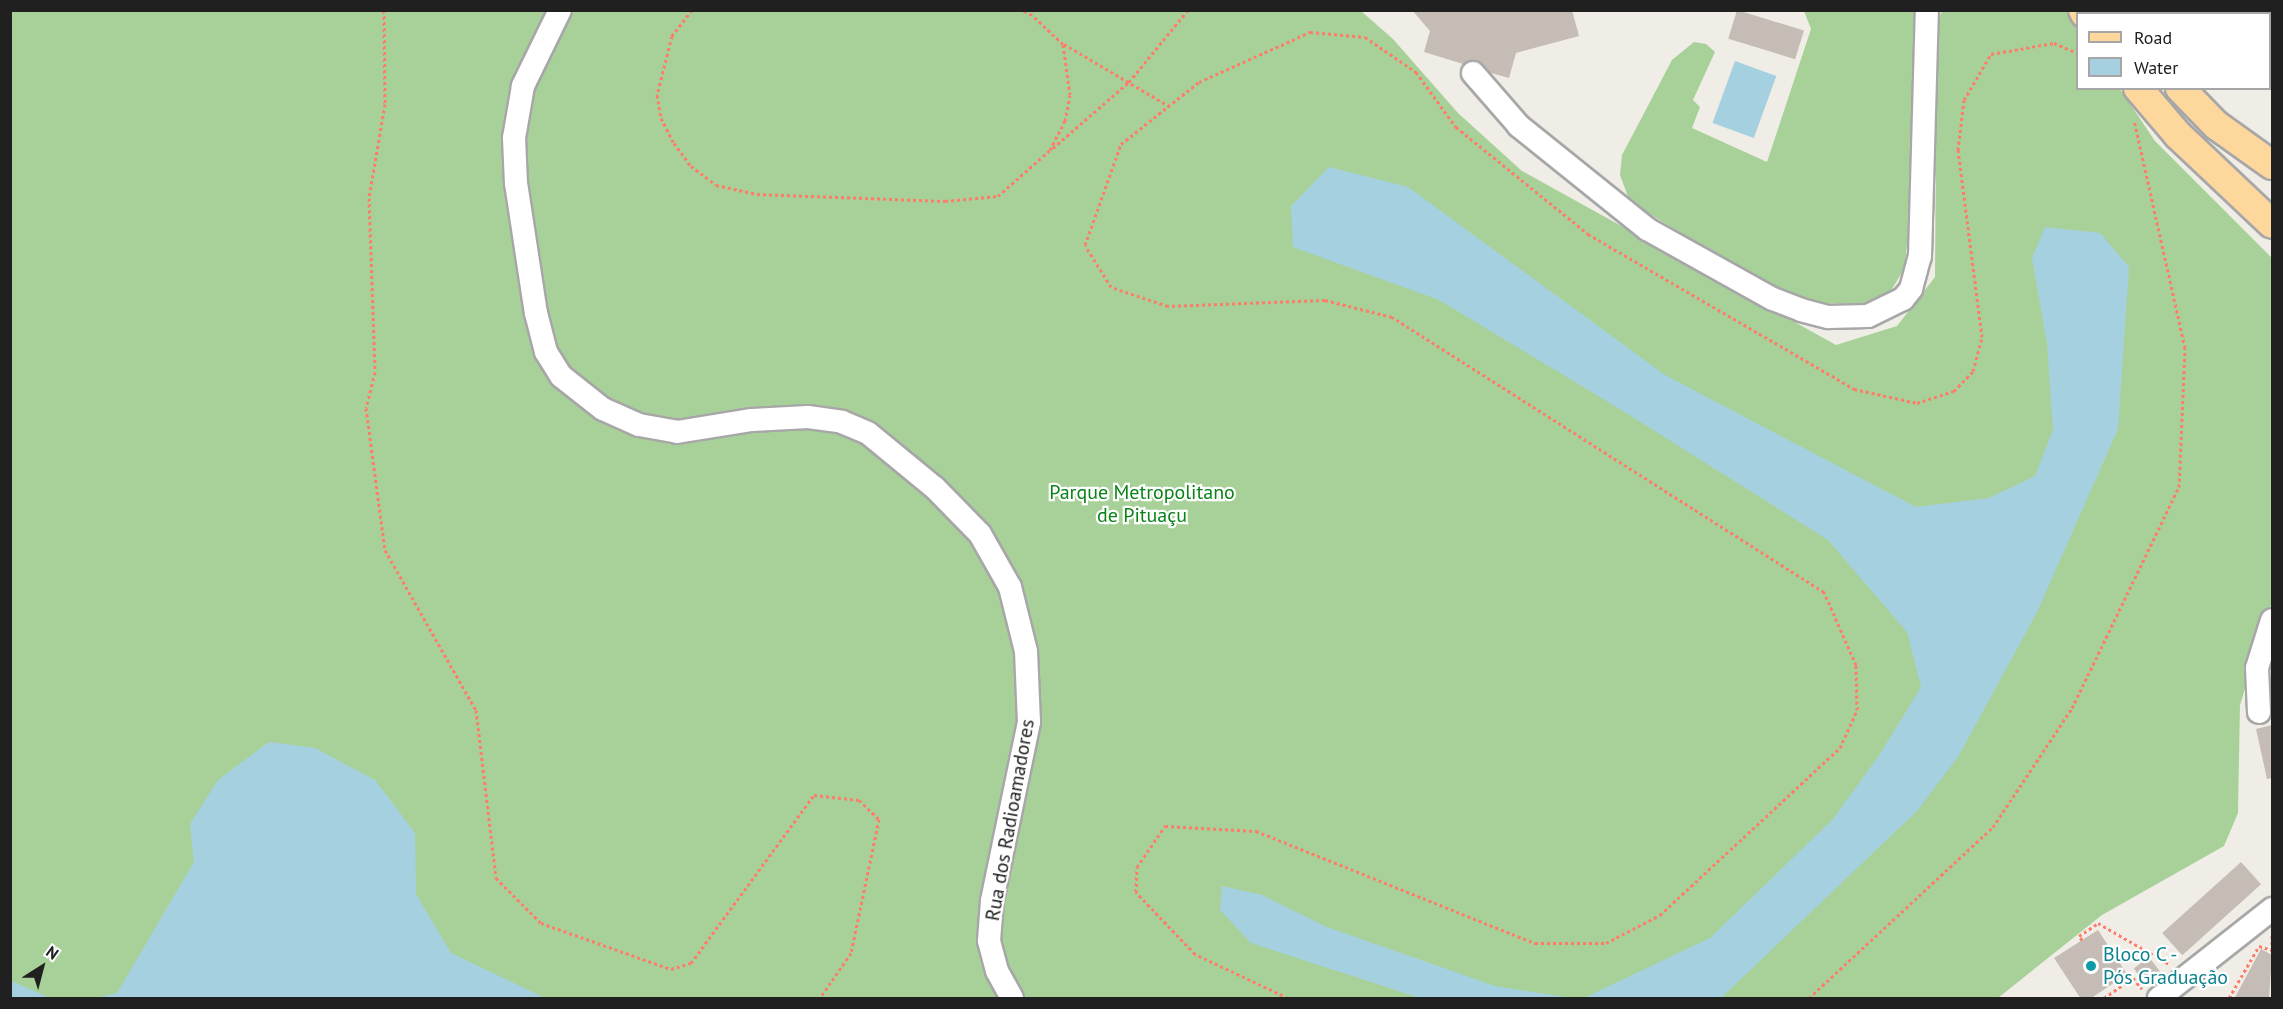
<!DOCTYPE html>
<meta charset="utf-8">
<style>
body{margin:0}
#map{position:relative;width:2283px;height:1009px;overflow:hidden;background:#f0ede6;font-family:"PT Sans",sans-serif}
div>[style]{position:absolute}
.forest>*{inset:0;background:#a8d19a}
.water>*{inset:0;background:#a5d0df;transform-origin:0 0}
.building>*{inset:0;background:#c5bdb5;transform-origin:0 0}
.path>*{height:3px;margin-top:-1.5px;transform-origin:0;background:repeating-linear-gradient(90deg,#fd7d6a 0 3px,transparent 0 6px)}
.roads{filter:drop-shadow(2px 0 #a7a7a7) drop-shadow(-2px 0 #a7a7a7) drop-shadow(0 2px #a7a7a7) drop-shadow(0 -2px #a7a7a7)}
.minor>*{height:22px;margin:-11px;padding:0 11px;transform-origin:11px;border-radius:11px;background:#fff}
.major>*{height:28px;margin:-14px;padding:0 14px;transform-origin:14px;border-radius:14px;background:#fed79d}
.dots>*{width:16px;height:16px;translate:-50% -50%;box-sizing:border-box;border:3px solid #fff;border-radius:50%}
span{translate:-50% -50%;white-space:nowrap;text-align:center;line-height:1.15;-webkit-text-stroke:4.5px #fff;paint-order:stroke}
.park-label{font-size:20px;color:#098216}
.street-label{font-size:20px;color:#202020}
.culture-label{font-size:20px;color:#0d838f}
.left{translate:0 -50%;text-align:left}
.frame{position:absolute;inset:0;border:12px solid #202020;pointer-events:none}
.legend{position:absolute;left:2076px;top:12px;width:195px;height:78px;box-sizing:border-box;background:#fff;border:2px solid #a6a6a6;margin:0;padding:8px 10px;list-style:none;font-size:18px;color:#202020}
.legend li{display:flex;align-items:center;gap:12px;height:30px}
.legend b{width:30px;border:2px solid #a6a6a6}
.north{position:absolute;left:12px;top:937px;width:60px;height:60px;-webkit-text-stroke:4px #fff;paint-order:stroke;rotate:36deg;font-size:16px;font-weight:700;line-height:24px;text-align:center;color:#202020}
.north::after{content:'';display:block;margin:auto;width:21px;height:27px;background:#202020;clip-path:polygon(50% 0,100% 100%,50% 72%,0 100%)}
</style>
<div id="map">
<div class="forest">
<div style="clip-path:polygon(10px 11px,1361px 11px,1393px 39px,1458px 113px,1522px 171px,1836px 345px,1897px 326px,1935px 277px,1937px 22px,1942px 11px,2067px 11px,2077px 25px,2078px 88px,2120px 89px,2155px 141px,2272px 258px,2272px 602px,2240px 705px,2238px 813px,2224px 846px,2102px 915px,1998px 998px,11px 998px)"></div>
<div style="clip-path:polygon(1804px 11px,1915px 11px,1917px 62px,1907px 246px,1904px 269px,1889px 294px,1869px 303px,1810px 304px,1785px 296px,1630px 202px,1620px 175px,1622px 155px,1672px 60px,1694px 42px,1706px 44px,1715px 52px,1693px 100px,1700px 107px,1692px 128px,1767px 162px,1811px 29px)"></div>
</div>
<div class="water">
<div style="left:1735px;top:61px;width:44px;height:66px;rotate:20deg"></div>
<div style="clip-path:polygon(1329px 167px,1408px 187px,1665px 375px,1916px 507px,1989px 498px,2035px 476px,2053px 430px,2047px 343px,2032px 258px,2045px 227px,2100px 233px,2129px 267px,2118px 429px,2037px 612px,1958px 757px,1917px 811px,1721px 998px,1584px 998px,1710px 938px,1833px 819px,1880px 754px,1921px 687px,1907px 632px,1828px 540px,1623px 411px,1439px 300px,1293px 247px,1291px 206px)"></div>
<div style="clip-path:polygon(269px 742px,315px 748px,375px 780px,415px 833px,416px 894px,451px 953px,545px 998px,97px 998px,117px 993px,194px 862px,190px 824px,218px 780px)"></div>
<div style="clip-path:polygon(1222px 886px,1262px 895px,1327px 927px,1495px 986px,1571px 998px,1420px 998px,1251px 943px,1220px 910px)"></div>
<div style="clip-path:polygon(10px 981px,11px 981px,50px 998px,11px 998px)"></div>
</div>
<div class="building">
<div style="clip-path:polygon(1412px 10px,1572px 10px,1579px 36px,1516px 53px,1509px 78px,1491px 73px,1477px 60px,1463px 64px,1424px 52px,1430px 31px)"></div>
<div style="left:1737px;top:10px;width:70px;height:30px;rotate:17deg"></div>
<div style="clip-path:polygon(2272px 725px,2272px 778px,2267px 779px,2256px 729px)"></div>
<div style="left:2241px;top:862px;width:30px;height:106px;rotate:48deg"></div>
<div style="clip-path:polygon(2098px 930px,2127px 974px,2090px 999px,2081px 999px,2054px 958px)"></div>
<div style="clip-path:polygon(2261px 949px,2272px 955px,2269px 999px,2234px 999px)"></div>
<div style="left:2149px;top:957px;width:21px;height:19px;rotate:53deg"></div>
</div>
<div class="path">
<div style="left:384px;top:10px;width:94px;rotate:89.4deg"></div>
<div style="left:385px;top:104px;width:95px;rotate:99.7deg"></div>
<div style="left:369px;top:198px;width:174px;rotate:88deg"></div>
<div style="left:375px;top:372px;width:37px;rotate:104deg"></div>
<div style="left:366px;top:408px;width:143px;rotate:82.4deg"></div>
<div style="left:385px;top:550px;width:184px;rotate:60.4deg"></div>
<div style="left:476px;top:710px;width:169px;rotate:83.2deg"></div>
<div style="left:496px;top:878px;width:64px;rotate:45deg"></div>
<div style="left:541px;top:923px;width:138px;rotate:19.5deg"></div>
<div style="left:671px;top:969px;width:21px;rotate:-17deg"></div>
<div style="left:691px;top:963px;width:208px;rotate:-53.8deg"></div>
<div style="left:814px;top:795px;width:45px;rotate:6.3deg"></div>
<div style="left:859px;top:800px;width:28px;rotate:44deg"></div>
<div style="left:879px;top:819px;width:137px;rotate:101.8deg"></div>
<div style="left:851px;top:953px;width:55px;rotate:124.6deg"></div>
<div style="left:692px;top:10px;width:33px;rotate:128deg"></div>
<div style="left:672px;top:36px;width:61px;rotate:104.3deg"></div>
<div style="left:657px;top:95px;width:23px;rotate:80deg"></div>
<div style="left:661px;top:118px;width:28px;rotate:63deg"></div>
<div style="left:674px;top:143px;width:29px;rotate:54deg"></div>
<div style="left:691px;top:166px;width:31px;rotate:37deg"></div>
<div style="left:716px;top:185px;width:42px;rotate:12.4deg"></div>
<div style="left:757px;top:194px;width:188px;rotate:2.1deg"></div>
<div style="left:945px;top:201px;width:53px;rotate:-5.4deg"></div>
<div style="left:998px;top:196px;width:69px;rotate:-41.5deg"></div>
<div style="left:1050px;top:150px;width:33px;rotate:-63deg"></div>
<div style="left:1065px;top:121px;width:26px;rotate:-79deg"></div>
<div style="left:1070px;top:95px;width:51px;rotate:-97.8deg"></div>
<div style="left:1063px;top:44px;width:42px;rotate:-136.9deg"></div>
<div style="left:1032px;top:15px;width:11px;rotate:-153deg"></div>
<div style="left:1064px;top:44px;width:122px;rotate:30.6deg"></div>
<div style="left:1053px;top:148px;width:101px;rotate:-41deg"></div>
<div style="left:1129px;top:82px;width:93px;rotate:-50.7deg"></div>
<div style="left:2082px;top:940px;width:5px;rotate:-127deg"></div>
<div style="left:2079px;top:936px;width:23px;rotate:-34deg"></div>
<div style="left:2098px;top:923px;width:82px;rotate:30deg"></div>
<div style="left:2272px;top:950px;width:16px;rotate:-90deg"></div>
<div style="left:1288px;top:998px;width:103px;rotate:-154.7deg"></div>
<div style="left:1195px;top:954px;width:86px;rotate:-133.6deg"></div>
<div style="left:1136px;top:892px;width:25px;rotate:-88deg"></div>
<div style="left:1137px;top:867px;width:50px;rotate:-55.7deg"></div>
<div style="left:1165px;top:826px;width:91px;rotate:3.1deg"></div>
<div style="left:1256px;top:831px;width:301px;rotate:21.9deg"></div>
<div style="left:1535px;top:943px;width:71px"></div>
<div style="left:1606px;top:943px;width:61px;rotate:-27.4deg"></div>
<div style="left:1660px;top:915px;width:246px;rotate:-42.9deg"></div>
<div style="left:1840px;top:748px;width:42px;rotate:-65.9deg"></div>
<div style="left:1857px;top:710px;width:45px;rotate:-91.3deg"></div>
<div style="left:1856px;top:665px;width:80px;rotate:-113.7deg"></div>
<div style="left:1824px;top:592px;width:512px;rotate:-147.52deg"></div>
<div style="left:1392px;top:317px;width:69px;rotate:-165.8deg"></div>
<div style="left:1325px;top:300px;width:157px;rotate:177.8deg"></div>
<div style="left:1168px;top:306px;width:60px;rotate:-161.6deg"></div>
<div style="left:1111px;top:287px;width:49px;rotate:-121.8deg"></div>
<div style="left:1085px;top:245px;width:107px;rotate:-70.4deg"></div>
<div style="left:1121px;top:144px;width:100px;rotate:-38.5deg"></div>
<div style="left:1199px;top:82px;width:122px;rotate:-24.2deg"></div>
<div style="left:1310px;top:32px;width:55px;rotate:5.2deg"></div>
<div style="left:1365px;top:37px;width:62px;rotate:34.5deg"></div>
<div style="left:1416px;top:72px;width:68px;rotate:54deg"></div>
<div style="left:1456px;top:127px;width:170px;rotate:39deg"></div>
<div style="left:1588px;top:234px;width:308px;rotate:30.2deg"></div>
<div style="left:1854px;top:389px;width:65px;rotate:12.5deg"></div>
<div style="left:1917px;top:403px;width:39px;rotate:-18deg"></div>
<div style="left:1954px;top:391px;width:28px;rotate:-46deg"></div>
<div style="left:1973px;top:371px;width:35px;rotate:-75deg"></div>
<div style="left:1982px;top:337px;width:189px;rotate:-97.3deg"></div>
<div style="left:1958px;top:150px;width:50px;rotate:-83.2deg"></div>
<div style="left:1964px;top:100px;width:53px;rotate:-59.6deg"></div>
<div style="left:1991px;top:54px;width:64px;rotate:-9.9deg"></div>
<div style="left:2054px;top:43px;width:26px;rotate:23deg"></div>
<div style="left:1809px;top:998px;width:251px;rotate:-42.9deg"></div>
<div style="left:1993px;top:827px;width:143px;rotate:-56.4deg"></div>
<div style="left:2072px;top:708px;width:246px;rotate:-64.2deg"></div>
<div style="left:2179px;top:487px;width:139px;rotate:-87.5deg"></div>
<div style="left:2185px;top:348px;width:234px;rotate:-102.6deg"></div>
<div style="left:2104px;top:998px;width:35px;rotate:-35deg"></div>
<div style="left:2133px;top:978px;width:14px;rotate:51deg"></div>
<div style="left:2229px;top:998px;width:60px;rotate:-60deg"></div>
<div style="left:2259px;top:946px;width:14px;rotate:17deg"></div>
</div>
<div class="roads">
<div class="minor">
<div style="left:560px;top:10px;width:85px;rotate:116deg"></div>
<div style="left:523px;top:86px;width:53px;rotate:99.8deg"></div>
<div style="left:514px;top:138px;width:45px;rotate:87.5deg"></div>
<div style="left:516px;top:183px;width:132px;rotate:81.3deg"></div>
<div style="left:536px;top:313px;width:40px;rotate:75.6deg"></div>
<div style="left:546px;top:352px;width:28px;rotate:58deg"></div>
<div style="left:561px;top:376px;width:53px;rotate:38.2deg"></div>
<div style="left:603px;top:409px;width:39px;rotate:24deg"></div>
<div style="left:639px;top:425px;width:39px;rotate:10deg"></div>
<div style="left:677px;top:432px;width:76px;rotate:-9.1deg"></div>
<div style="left:752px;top:420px;width:56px;rotate:-3.1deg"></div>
<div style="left:808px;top:417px;width:34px;rotate:8deg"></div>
<div style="left:842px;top:422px;width:28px;rotate:23deg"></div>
<div style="left:868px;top:433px;width:87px;rotate:39.4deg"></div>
<div style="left:935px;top:488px;width:64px;rotate:45.6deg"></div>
<div style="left:980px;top:534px;width:61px;rotate:60.5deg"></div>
<div style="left:1010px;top:587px;width:66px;rotate:76deg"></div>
<div style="left:1026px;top:651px;width:71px;rotate:87.6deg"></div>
<div style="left:1029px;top:722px;width:183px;rotate:101.7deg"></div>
<div style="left:992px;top:901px;width:40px;rotate:94.3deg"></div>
<div style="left:989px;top:941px;width:31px;rotate:75deg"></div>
<div style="left:997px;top:971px;width:31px;rotate:61deg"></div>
<div style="left:1473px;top:73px;width:70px;rotate:49deg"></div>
<div style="left:1519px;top:126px;width:164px;rotate:38.8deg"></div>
<div style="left:1647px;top:229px;width:144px;rotate:29.1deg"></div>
<div style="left:1773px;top:299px;width:30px;rotate:21deg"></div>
<div style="left:1801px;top:310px;width:28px;rotate:15deg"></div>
<div style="left:1828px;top:317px;width:40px;rotate:-1.4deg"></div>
<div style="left:1868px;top:316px;width:39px;rotate:-26deg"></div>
<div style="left:1903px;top:299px;width:13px;rotate:-51deg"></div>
<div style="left:1911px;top:289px;width:34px;rotate:-75deg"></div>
<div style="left:1920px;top:256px;width:246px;rotate:-88.4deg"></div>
<div style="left:2259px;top:712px;width:44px;rotate:-92.6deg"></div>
<div style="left:2257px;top:668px;width:50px;rotate:-72.6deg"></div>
<div style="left:2159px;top:998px;width:144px;rotate:-38.2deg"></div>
</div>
<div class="major">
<div style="left:2083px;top:10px;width:4px;rotate:63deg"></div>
<div style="left:2122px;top:10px;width:4px;rotate:63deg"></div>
<div style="left:2179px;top:10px;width:4px;rotate:76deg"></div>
<div style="left:2251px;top:10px;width:4px;rotate:76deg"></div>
<div style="left:2138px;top:88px;width:62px;rotate:49.6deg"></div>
<div style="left:2178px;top:135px;width:129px;rotate:43.4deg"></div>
<div style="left:2180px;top:88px;width:52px;rotate:45.8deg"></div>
<div style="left:2216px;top:125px;width:69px;rotate:35.5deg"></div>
</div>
</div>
<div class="dots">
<div style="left:2091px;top:966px;background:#0f9aa8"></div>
</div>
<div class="park-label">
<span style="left:1142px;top:504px">Parque Metropolitano<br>de Pituaçu</span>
</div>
<div class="street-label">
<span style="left:1010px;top:820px;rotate:-80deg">Rua dos Radioamadores</span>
</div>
<div class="culture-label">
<span class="left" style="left:2103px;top:966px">Bloco C -<br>Pós Graduação</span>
</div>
<div class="frame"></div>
<ul class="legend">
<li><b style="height:8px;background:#fed79d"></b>Road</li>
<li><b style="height:16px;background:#a5d0df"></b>Water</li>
</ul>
<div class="north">N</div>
</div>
